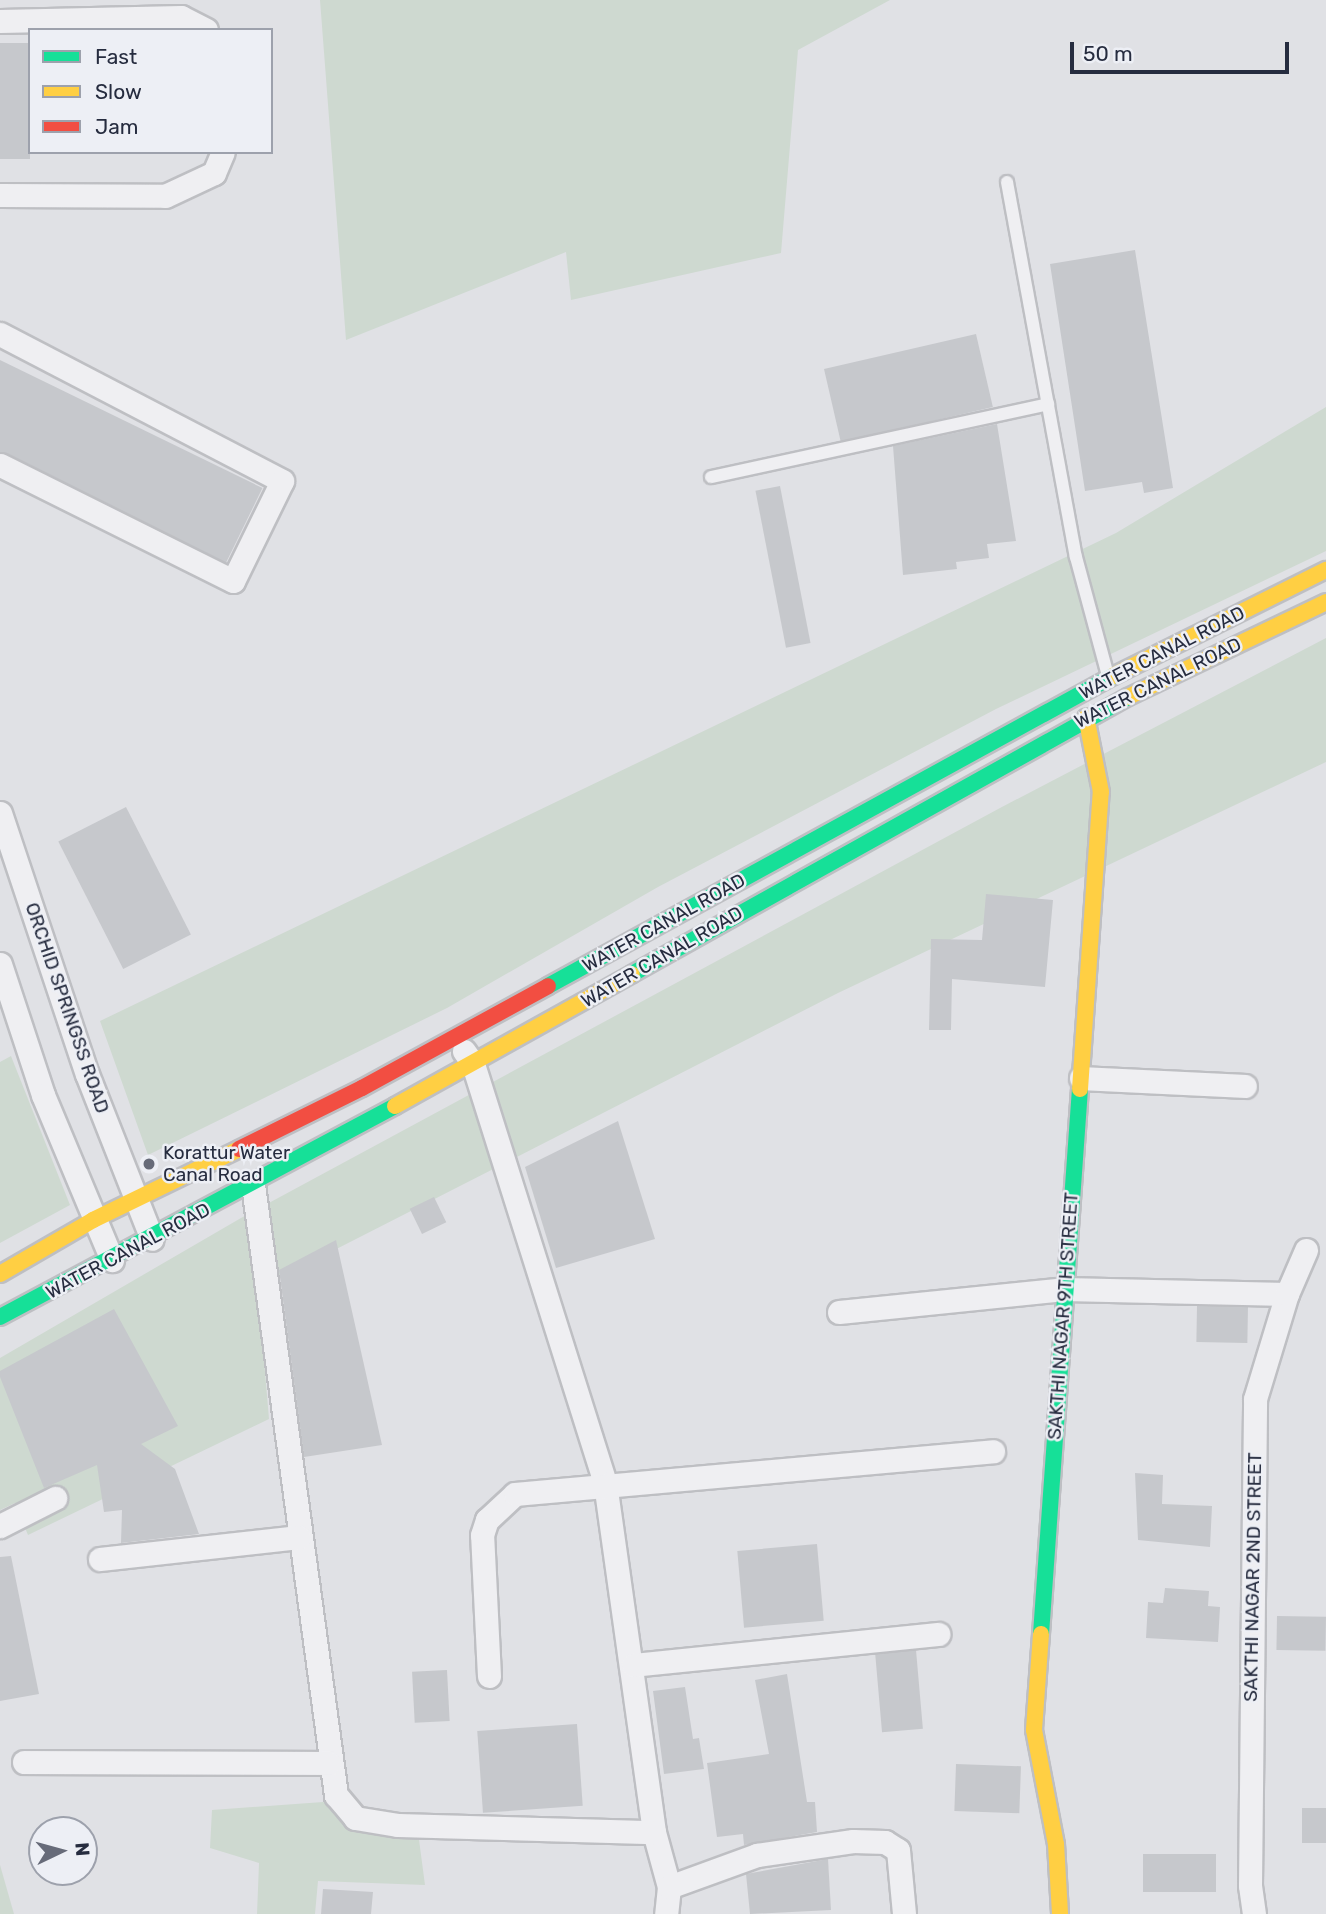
<!DOCTYPE html>
<style>
body{margin:0}
#map{position:relative;width:1326px;height:1914px;overflow:hidden;background:#e0e1e5;font-family:Rubik,sans-serif}
div>[style]{position:absolute}
.green>*{inset:0;background:#ced9d0}
.building>*{inset:0;background:#c6c8cc;transform-origin:0 0}
.roads{filter:drop-shadow(2px 0 #bebfc3) drop-shadow(-2px 0 #bebfc3) drop-shadow(0 2px #bebfc3) drop-shadow(0 -2px #bebfc3)}
.lane>*{height:12px;margin:-6px;padding:0 6px;transform-origin:6px;border-radius:6px;background:#efeff2}
.street>*{height:23px;margin:-11.5px;padding:0 11.5px;transform-origin:11.5px;border-radius:11.5px;background:#efeff2}
.fast>*{height:16px;margin:-8px;padding:0 8px;transform-origin:8px;border-radius:8px;background:#16e098}
.slow>*{height:16px;margin:-8px;padding:0 8px;transform-origin:8px;border-radius:8px;background:#ffcf43}
.jam>*{height:16px;margin:-8px;padding:0 8px;transform-origin:8px;border-radius:8px;background:#f24e42}
.dots>*{width:19px;height:19px;translate:-50% -50%;box-sizing:border-box;border:4px solid #edeff5;border-radius:50%}
span{translate:-50% -50%;white-space:nowrap;text-align:center;line-height:1.15;-webkit-text-stroke:5px #edeff5;paint-order:stroke}
.street-label{font-size:19px;color:#262c3f}
.poi-label{font-size:19px;color:#262c3f}
.left{translate:0 -50%;text-align:left}
.legend{position:absolute;left:28px;top:28px;width:245px;height:126px;box-sizing:border-box;background:#edeff5;border:2px solid #9da1ac;margin:0;padding:9px 12px;list-style:none;font-size:21px;color:#262c3f}
.legend li{display:flex;align-items:center;gap:14px;height:35px}
.legend b{width:35px;border:2px solid #9da1ac}
.north{position:absolute;left:28px;top:1816px;width:70px;height:70px;box-sizing:border-box;background:#edeff5;border:2px solid #9da1ac;border-radius:50%;rotate:85deg;font-size:19px;font-weight:700;line-height:28px;text-align:center;color:#262c3f}
.north::after{content:'';display:block;margin:auto;width:24px;height:32px;background:#676b79;clip-path:polygon(50% 0,100% 100%,50% 72%,0 100%)}
.scale{position:absolute;left:1070px;top:42px;width:219px;height:32px;box-sizing:border-box;border:4px solid #262c3f;border-top:0;padding-left:9px;font-size:21px;line-height:24px;white-space:nowrap;color:#262c3f;-webkit-text-stroke:5px #edeff5;paint-order:stroke}
</style>
<div id="map">
<div class="green">
<div style="clip-path:polygon(320px 0,890px 0,798px 50px,781px 253px,571px 300px,566px 252px,346px 340px)"></div>
<div style="clip-path:polygon(1326px 407px,1326px 551px,996px 709px,658px 887px,447px 1008px,148px 1155px,100px 1021px,1116px 533px)"></div>
<div style="clip-path:polygon(1326px 638px,1326px 762px,838px 993px,258px 1289px,269px 1419px,28px 1535px,15px 1503px,0 1510px,0 1358px,241px 1218px,1000px 808px)"></div>
<div style="clip-path:polygon(11px 1056px,70px 1205px,0 1243px,0 1062px)"></div>
<div style="clip-path:polygon(323px 1802px,416px 1817px,425px 1885px,318px 1881px,315px 1914px,257px 1914px,259px 1863px,210px 1848px,212px 1810px)"></div>
<div style="clip-path:polygon(0 1865px,14px 1914px,0 1914px)"></div>
</div>
<div class="building">
<div style="left:0;top:43px;width:30px;height:116px"></div>
<div style="clip-path:polygon(1135px 250px,1173px 488px,1144px 493px,1142px 482px,1085px 491px,1050px 264px)"></div>
<div style="left:976px;top:334px;width:75px;height:156px;rotate:77deg"></div>
<div style="left:0;top:360px;width:292px;height:89px;rotate:26deg"></div>
<div style="clip-path:polygon(997px 424px,1016px 541px,987px 544px,989px 558px,956px 562px,957px 569px,903px 575px,893px 446px)"></div>
<div style="left:780px;top:486px;width:160px;height:25px;rotate:79deg"></div>
<div style="left:126px;top:807px;width:143px;height:76px;rotate:63deg"></div>
<div style="clip-path:polygon(986px 894px,1053px 900px,1045px 987px,952px 979px,951px 1030px,929px 1030px,931px 939px,982px 940px)"></div>
<div style="clip-path:polygon(618px 1121px,655px 1239px,556px 1268px,525px 1167px)"></div>
<div style="left:434px;top:1197px;width:28px;height:27px;rotate:64deg"></div>
<div style="clip-path:polygon(336px 1240px,382px 1445px,304px 1457px,279px 1270px)"></div>
<div style="left:1197px;top:1306px;width:51px;height:36px;rotate:1deg"></div>
<div style="clip-path:polygon(114px 1309px,178px 1426px,141px 1444px,175px 1469px,199px 1534px,121px 1543px,122px 1510px,104px 1512px,97px 1465px,44px 1488px,0 1377px,0 1371px)"></div>
<div style="clip-path:polygon(1135px 1473px,1163px 1475px,1162px 1504px,1212px 1506px,1210px 1547px,1138px 1540px)"></div>
<div style="left:817px;top:1544px;width:77px;height:80px;rotate:85deg"></div>
<div style="clip-path:polygon(11px 1556px,39px 1694px,0 1701px,0 1557px)"></div>
<div style="clip-path:polygon(1165px 1588px,1209px 1591px,1208px 1606px,1220px 1607px,1218px 1642px,1146px 1638px,1148px 1602px,1163px 1603px)"></div>
<div style="left:1277px;top:1616px;width:49px;height:34px;rotate:1deg"></div>
<div style="left:916px;top:1650px;width:79px;height:41px;rotate:85deg"></div>
<div style="left:447px;top:1670px;width:51px;height:35px;rotate:87deg"></div>
<div style="clip-path:polygon(787px 1674px,807px 1802px,815px 1802px,817px 1832px,744px 1845px,743px 1834px,717px 1837px,707px 1763px,769px 1754px,755px 1680px)"></div>
<div style="clip-path:polygon(685px 1687px,693px 1739px,699px 1738px,704px 1769px,664px 1774px,653px 1691px)"></div>
<div style="left:577px;top:1724px;width:82px;height:100px;rotate:86deg"></div>
<div style="left:956px;top:1764px;width:65px;height:47px;rotate:2deg"></div>
<div style="left:1302px;top:1808px;width:24px;height:35px"></div>
<div style="left:1143px;top:1854px;width:73px;height:38px"></div>
<div style="clip-path:polygon(828px 1859px,831px 1910px,750px 1914px,746px 1874px)"></div>
<div style="clip-path:polygon(323px 1889px,373px 1892px,371px 1914px,321px 1914px)"></div>
</div>
<div class="roads">
<div class="lane">
<div style="left:1007px;top:182px;width:381px;rotate:79.6deg"></div>
<div style="left:1076px;top:557px;width:126px;rotate:74.9deg"></div>
<div style="left:711px;top:477px;width:345px;rotate:-12.2deg"></div>
</div>
<div class="street">
<div style="left:0;top:21px;width:181px;rotate:-1.3deg"></div>
<div style="left:181px;top:17px;width:28px;rotate:27deg"></div>
<div style="left:0;top:195px;width:165px;rotate:0.3deg"></div>
<div style="left:165px;top:196px;width:54px;rotate:-25.1deg"></div>
<div style="left:214px;top:173px;width:23px;rotate:-67deg"></div>
<div style="left:0;top:334px;width:318px;rotate:27.5deg"></div>
<div style="left:282px;top:481px;width:111px;rotate:116.1deg"></div>
<div style="left:233px;top:581px;width:260px;rotate:-153.5deg"></div>
<div style="left:0;top:813px;width:275px;rotate:71.6deg"></div>
<div style="left:87px;top:1074px;width:177px;rotate:68.5deg"></div>
<div style="left:0;top:964px;width:138px;rotate:71.8deg"></div>
<div style="left:43px;top:1095px;width:179px;rotate:67.3deg"></div>
<div style="left:464px;top:1051px;width:16px;rotate:55deg"></div>
<div style="left:473px;top:1064px;width:439px;rotate:72.5deg"></div>
<div style="left:605px;top:1483px;width:352px;rotate:82deg"></div>
<div style="left:654px;top:1832px;width:57px;rotate:74.7deg"></div>
<div style="left:669px;top:1887px;width:27px;rotate:96deg"></div>
<div style="left:1081px;top:1078px;width:164px;rotate:2.8deg"></div>
<div style="left:253px;top:1185px;width:616px;rotate:82.25deg"></div>
<div style="left:336px;top:1795px;width:30px;rotate:50deg"></div>
<div style="left:355px;top:1818px;width:44px;rotate:9.2deg"></div>
<div style="left:398px;top:1825px;width:256px;rotate:1.6deg"></div>
<div style="left:839px;top:1312px;width:226px;rotate:-5.8deg"></div>
<div style="left:1064px;top:1289px;width:223px;rotate:1.3deg"></div>
<div style="left:0;top:1526px;width:62px;rotate:-27deg"></div>
<div style="left:100px;top:1559px;width:200px;rotate:-6.3deg"></div>
<div style="left:633px;top:1665px;width:307px;rotate:-5.8deg"></div>
<div style="left:489px;top:1676px;width:141px;rotate:-92.8deg"></div>
<div style="left:482px;top:1535px;width:16px;rotate:-72deg"></div>
<div style="left:487px;top:1520px;width:38px;rotate:-43deg"></div>
<div style="left:515px;top:1494px;width:480px;rotate:-5.1deg"></div>
<div style="left:24px;top:1762px;width:305px;rotate:0.2deg"></div>
<div style="left:669px;top:1887px;width:94px;rotate:-20deg"></div>
<div style="left:757px;top:1855px;width:97px;rotate:-8.3deg"></div>
<div style="left:853px;top:1841px;width:32px;rotate:2deg"></div>
<div style="left:885px;top:1842px;width:15px;rotate:32deg"></div>
<div style="left:898px;top:1850px;width:64px;rotate:84.6deg"></div>
<div style="left:1254px;top:1914px;width:29px;rotate:-98deg"></div>
<div style="left:1250px;top:1885px;width:486px;rotate:-89.4deg"></div>
<div style="left:1255px;top:1399px;width:110px;rotate:-73.1deg"></div>
<div style="left:1287px;top:1294px;width:48px;rotate:-66.6deg"></div>
</div>
<div class="fast">
<div style="left:632px;top:974px;width:568px;rotate:-29.18deg"></div>
<div style="left:548px;top:986px;width:644px;rotate:-28.75deg"></div>
<div style="left:0;top:1317px;width:448px;rotate:-28.1deg"></div>
<div style="left:1041px;top:1634px;width:546px;rotate:-85.91deg"></div>
</div>
<div class="slow">
<div style="left:1113px;top:676px;width:238px;rotate:-26.5deg"></div>
<div style="left:1128px;top:697px;width:220px;rotate:-25.6deg"></div>
<div style="left:1080px;top:1089px;width:298px;rotate:-86deg"></div>
<div style="left:1101px;top:792px;width:76px;rotate:-101.3deg"></div>
<div style="left:395px;top:1106px;width:271px;rotate:-29.1deg"></div>
<div style="left:0;top:1274px;width:108px;rotate:-30.1deg"></div>
<div style="left:93px;top:1220px;width:162px;rotate:-25.9deg"></div>
<div style="left:1041px;top:1634px;width:96px;rotate:94.2deg"></div>
<div style="left:1034px;top:1730px;width:116px;rotate:79.1deg"></div>
<div style="left:1056px;top:1844px;width:70px;rotate:86.7deg"></div>
</div>
<div class="jam">
<div style="left:239px;top:1149px;width:137px;rotate:-26.4deg"></div>
<div style="left:362px;top:1088px;width:212px;rotate:-28.7deg"></div>
</div>
</div>
<div class="dots">
<div style="left:149px;top:1164px;background:#676b79"></div>
</div>
<div class="street-label">
<span style="left:1162px;top:653px;rotate:-27deg">WATER CANAL ROAD</span>
<span style="left:1158px;top:683px;rotate:-26deg">WATER CANAL ROAD</span>
<span style="left:664px;top:923px;rotate:-29deg">WATER CANAL ROAD</span>
<span style="left:662px;top:957px;rotate:-30deg">WATER CANAL ROAD</span>
<span style="left:67px;top:1008px;rotate:71deg">ORCHID SPRINGSS ROAD</span>
<span style="left:128px;top:1251px;rotate:-28deg">WATER CANAL ROAD</span>
<span style="left:1063px;top:1316px;rotate:-86deg">SAKTHI NAGAR 9TH STREET</span>
<span style="left:1253px;top:1577px;rotate:-89deg">SAKTHI NAGAR 2ND STREET</span>
</div>
<div class="poi-label">
<span class="left" style="left:163px;top:1164px">Korattur Water<br>Canal Road</span>
</div>
<ul class="legend">
<li><b style="height:9px;background:#16e098"></b>Fast</li>
<li><b style="height:9px;background:#ffcf43"></b>Slow</li>
<li><b style="height:9px;background:#f24e42"></b>Jam</li>
</ul>
<div class="north">N</div>
<div class="scale">50 m</div>
</div>
